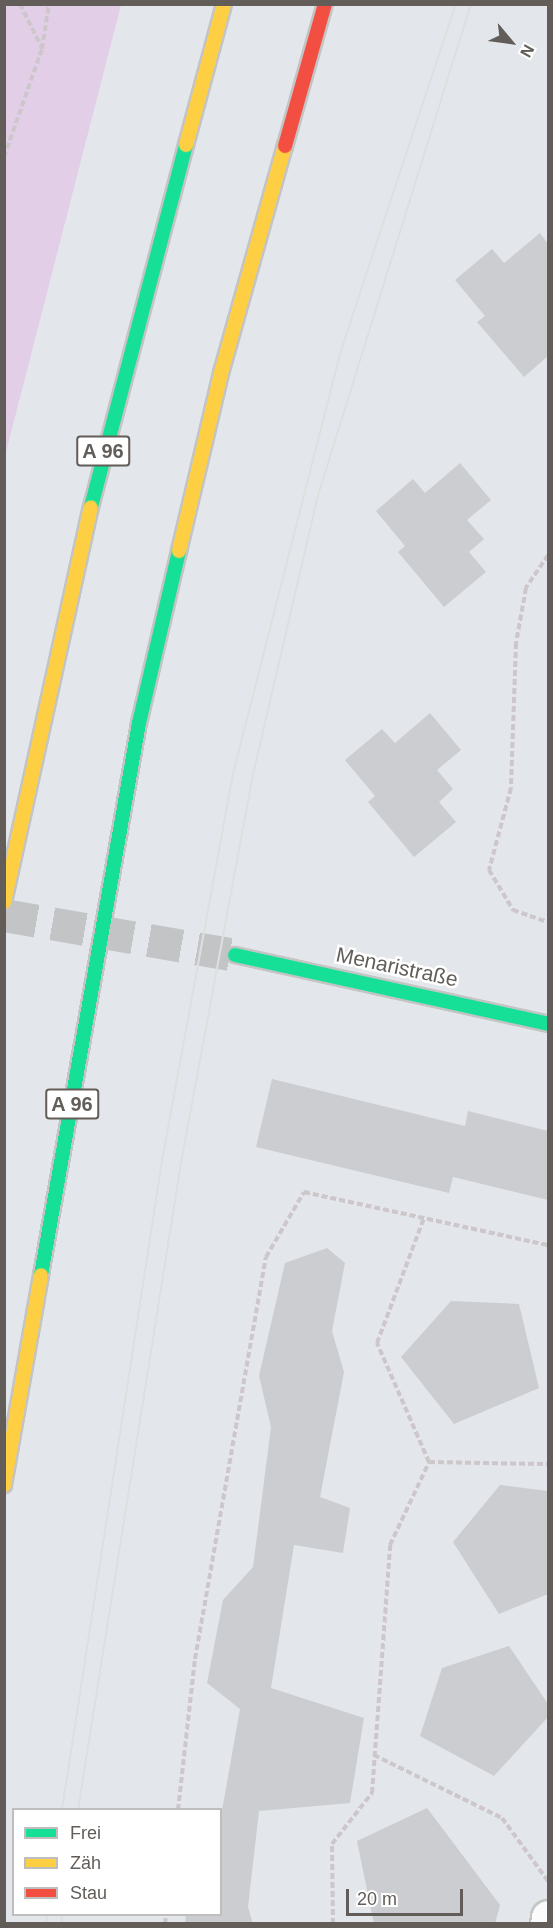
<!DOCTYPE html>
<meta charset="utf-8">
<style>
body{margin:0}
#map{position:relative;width:553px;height:1928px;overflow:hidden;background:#e3e6ea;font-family:Arial,sans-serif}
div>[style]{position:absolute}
.green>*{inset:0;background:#e2cfe7}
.building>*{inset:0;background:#cccdd0}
.secondary-tunnel>*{height:33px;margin-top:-16.5px;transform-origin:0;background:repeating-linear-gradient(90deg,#c3c4c6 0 33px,transparent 0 49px)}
.path>*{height:4px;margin-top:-2px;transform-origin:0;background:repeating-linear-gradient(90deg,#cdc6cb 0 6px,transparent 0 9px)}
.roads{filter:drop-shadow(2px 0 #c4c4c4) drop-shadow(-2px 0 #c4c4c4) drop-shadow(0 2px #c4c4c4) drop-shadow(0 -2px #c4c4c4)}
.street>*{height:33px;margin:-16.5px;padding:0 16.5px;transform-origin:16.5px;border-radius:16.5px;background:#fbfbfc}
.fast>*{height:14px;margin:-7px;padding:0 7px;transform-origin:7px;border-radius:7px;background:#16e098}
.slow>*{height:14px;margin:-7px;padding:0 7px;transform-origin:7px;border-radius:7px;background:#ffcf43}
.jam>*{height:14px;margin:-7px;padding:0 7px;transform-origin:7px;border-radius:7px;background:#f24e42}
.tram>*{height:1.5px;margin:-0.75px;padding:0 0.75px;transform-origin:0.75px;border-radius:0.75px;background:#e0dfe0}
span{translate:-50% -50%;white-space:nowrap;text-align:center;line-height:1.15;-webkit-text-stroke:5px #fff;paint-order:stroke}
.shield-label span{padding:2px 4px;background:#fff;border:2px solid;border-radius:4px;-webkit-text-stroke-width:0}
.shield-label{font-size:20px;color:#625d59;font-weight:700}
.street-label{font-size:21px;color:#625d59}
.frame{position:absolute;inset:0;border:6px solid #625d59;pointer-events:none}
.legend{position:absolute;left:12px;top:1808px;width:210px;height:108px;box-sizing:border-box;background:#fff;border:2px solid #c0bebd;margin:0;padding:8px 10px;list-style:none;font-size:18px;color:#625d59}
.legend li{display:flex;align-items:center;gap:12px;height:30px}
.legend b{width:30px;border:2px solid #c0bebd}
.north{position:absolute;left:481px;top:12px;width:60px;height:60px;-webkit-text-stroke:4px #fff;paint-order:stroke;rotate:119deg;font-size:16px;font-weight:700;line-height:24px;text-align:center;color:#625d59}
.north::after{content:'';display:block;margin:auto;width:21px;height:27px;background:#625d59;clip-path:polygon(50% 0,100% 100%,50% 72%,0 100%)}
.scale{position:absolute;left:346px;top:1889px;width:117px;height:27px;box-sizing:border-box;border:3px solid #625d59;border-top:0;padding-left:8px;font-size:18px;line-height:21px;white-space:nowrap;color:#625d59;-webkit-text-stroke:4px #fff;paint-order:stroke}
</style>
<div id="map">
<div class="green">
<div style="clip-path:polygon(5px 4px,121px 5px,5px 456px,4px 5px)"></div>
</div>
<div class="building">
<div style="clip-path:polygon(540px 233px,548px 244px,548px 356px,524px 377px,477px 322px,485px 316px,455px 280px,492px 249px,504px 263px)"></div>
<div style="clip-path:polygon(460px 463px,491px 500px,467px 520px,484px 539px,469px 552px,486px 572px,444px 607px,398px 552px,405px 546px,376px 511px,413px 479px,425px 493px)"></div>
<div style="clip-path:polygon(430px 713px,461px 750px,437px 770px,453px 789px,439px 802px,456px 822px,414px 857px,368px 802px,375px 796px,345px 760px,382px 729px,395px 743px)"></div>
<div style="clip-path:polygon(272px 1079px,465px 1126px,468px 1111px,548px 1131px,548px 1200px,453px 1177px,449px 1193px,256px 1147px)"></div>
<div style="clip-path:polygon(327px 1248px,345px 1263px,332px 1331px,344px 1372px,320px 1497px,350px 1508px,343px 1553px,294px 1545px,271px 1688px,364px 1718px,350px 1803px,259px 1811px,248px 1907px,253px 1924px,185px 1924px,186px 1914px,220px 1914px,220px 1822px,240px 1709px,207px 1683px,223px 1600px,253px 1567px,271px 1427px,259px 1376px,285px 1263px)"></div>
<div style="clip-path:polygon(451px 1301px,519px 1304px,539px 1388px,454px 1424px,401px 1357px)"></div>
<div style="clip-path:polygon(500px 1485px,548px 1491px,548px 1594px,499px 1614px,453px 1542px)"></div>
<div style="clip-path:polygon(509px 1646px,548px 1704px,548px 1717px,494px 1776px,420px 1736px,442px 1668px)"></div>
<div style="clip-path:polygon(427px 1808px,500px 1905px,495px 1924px,374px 1924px,357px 1841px)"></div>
</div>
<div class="secondary-tunnel">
<div style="left:4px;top:915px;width:234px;rotate:9.8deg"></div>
</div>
<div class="path">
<div style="left:20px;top:4px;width:49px;rotate:63.4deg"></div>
<div style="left:4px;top:157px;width:114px;rotate:-70.6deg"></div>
<div style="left:42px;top:49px;width:46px;rotate:-81.2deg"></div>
<div style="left:548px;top:555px;width:40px;rotate:124deg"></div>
<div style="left:526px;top:588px;width:56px;rotate:100.3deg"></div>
<div style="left:516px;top:643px;width:145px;rotate:92deg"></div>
<div style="left:511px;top:788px;width:85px;rotate:105deg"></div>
<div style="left:489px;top:870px;width:47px;rotate:59deg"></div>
<div style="left:513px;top:910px;width:37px;rotate:19deg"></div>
<div style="left:429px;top:1462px;width:119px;rotate:1deg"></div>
<div style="left:374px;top:1755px;width:143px;rotate:26.2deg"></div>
<div style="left:502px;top:1818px;width:78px;rotate:53.9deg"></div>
<div style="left:178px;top:1810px;width:152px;rotate:-83.6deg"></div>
<div style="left:195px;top:1659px;width:408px;rotate:-80deg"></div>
<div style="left:266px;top:1257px;width:75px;rotate:-59.7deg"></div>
<div style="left:304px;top:1192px;width:250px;rotate:12.3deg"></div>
<div style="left:165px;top:1924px;width:10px;rotate:-84deg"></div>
<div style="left:333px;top:1924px;width:80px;rotate:-90.7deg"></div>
<div style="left:332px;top:1844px;width:65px;rotate:-51.9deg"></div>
<div style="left:372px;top:1793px;width:249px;rotate:-85.8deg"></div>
<div style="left:390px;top:1545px;width:92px;rotate:-64.8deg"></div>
<div style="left:429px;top:1462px;width:130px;rotate:-113.6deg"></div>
<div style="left:377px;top:1343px;width:134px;rotate:-69.4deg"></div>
</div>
<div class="roads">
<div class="street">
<div style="left:547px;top:1924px;width:7px;rotate:-82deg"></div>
</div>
<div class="fast">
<div style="left:91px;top:507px;width:374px;rotate:-75.3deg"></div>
<div style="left:235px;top:955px;width:321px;rotate:12.4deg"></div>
<div style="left:41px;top:1275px;width:561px;rotate:-79.93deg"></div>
<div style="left:139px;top:723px;width:177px;rotate:-76.9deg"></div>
</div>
<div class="slow">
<div style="left:186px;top:145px;width:146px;rotate:-74.9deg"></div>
<div style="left:179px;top:551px;width:183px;rotate:-76.7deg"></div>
<div style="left:221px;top:373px;width:236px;rotate:-74.3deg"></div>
<div style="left:4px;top:902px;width:404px;rotate:-77.6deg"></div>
<div style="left:4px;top:1485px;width:213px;rotate:-80deg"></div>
</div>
<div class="jam">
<div style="left:285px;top:146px;width:148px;rotate:-74.3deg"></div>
</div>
</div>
<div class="tram">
<div style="left:62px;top:1810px;width:657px;rotate:-81.24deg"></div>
<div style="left:162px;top:1161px;width:393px;rotate:-79.6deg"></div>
<div style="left:233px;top:774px;width:433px;rotate:-75.7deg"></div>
<div style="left:340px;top:354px;width:369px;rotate:-71.7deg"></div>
<div style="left:78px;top:1810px;width:655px;rotate:-80.95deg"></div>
<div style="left:181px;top:1163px;width:391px;rotate:-79.5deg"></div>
<div style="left:252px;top:779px;width:287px;rotate:-76.9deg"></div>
<div style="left:317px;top:499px;width:518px;rotate:-72.72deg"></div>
<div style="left:46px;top:1924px;width:10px;rotate:-84deg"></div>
<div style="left:61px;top:1924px;width:10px;rotate:-79deg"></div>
</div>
<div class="shield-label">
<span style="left:103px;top:451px">A 96</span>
<span style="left:72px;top:1104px">A 96</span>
</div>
<div class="street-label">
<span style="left:397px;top:967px;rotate:12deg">Menaristraße</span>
</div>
<div class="frame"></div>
<ul class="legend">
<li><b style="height:8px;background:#16e098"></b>Frei</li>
<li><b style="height:8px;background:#ffcf43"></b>Zäh</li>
<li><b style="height:8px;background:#f24e42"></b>Stau</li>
</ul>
<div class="north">N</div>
<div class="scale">20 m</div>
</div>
